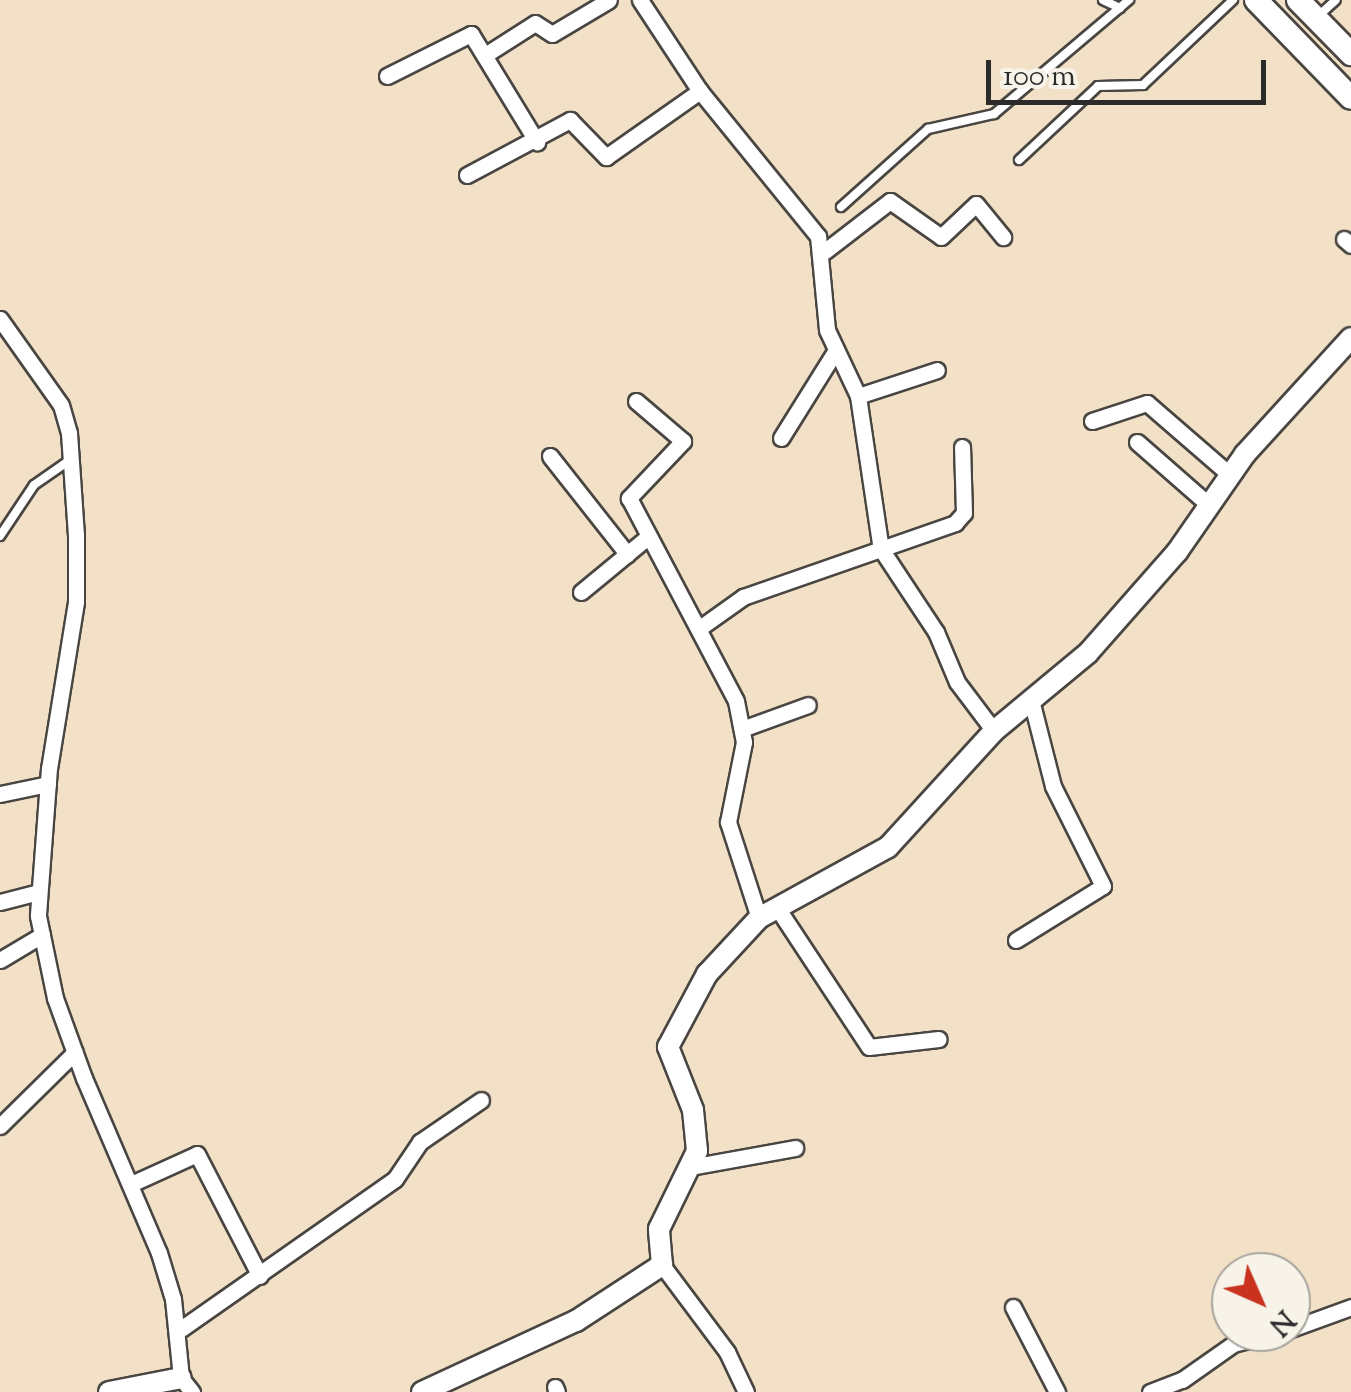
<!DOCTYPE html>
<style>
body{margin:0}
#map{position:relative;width:1351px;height:1392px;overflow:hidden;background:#f3e1c7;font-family:"Sorts Mill Goudy",serif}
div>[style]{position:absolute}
.roads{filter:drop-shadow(2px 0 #494642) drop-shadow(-2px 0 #494642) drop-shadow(0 2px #494642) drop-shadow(0 -2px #494642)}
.lane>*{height:8px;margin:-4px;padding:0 4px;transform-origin:4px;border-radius:4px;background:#fff}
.street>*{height:15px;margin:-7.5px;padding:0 7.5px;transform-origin:7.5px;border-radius:7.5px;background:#fff}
.secondary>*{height:20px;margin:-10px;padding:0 10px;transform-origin:10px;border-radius:10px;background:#fff}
.primary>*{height:22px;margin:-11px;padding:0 11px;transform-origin:11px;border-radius:11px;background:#fff}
span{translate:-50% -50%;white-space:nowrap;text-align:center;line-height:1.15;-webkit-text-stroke:8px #f7f3e8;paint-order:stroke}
.north{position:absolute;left:1211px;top:1252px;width:100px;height:100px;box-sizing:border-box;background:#f7f3e8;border:2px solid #a5a39c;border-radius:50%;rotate:135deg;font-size:28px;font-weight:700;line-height:40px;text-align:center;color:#2b2b2b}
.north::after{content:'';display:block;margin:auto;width:35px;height:45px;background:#c8321e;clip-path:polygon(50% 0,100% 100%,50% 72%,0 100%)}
.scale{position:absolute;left:986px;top:60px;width:280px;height:45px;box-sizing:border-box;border:5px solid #2b2b2b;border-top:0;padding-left:12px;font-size:30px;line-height:35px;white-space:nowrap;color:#2b2b2b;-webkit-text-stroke:8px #f7f3e8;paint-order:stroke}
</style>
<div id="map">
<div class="roads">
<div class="lane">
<div style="left:1103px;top:0;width:19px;rotate:25deg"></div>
<div style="left:1317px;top:17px;width:25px;rotate:-42deg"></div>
<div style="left:1019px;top:160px;width:108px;rotate:-43.1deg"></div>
<div style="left:1098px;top:86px;width:45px;rotate:-1.3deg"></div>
<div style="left:1143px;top:85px;width:124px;rotate:-43.4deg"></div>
<div style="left:841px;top:207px;width:117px;rotate:-41.9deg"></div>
<div style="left:928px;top:129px;width:68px;rotate:-12.8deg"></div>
<div style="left:994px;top:114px;width:177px;rotate:-40.2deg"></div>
<div style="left:0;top:536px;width:61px;rotate:-56.3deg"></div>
<div style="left:34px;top:485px;width:44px;rotate:-34.8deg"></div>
</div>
<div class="street">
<div style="left:640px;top:0;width:109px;rotate:56.6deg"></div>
<div style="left:700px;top:91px;width:187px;rotate:50.9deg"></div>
<div style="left:818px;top:236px;width:94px;rotate:84.5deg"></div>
<div style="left:827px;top:330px;width:73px;rotate:64.8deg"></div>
<div style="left:858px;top:396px;width:155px;rotate:81.5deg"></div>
<div style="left:881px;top:549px;width:100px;rotate:56.5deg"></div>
<div style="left:936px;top:632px;width:54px;rotate:67.2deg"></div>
<div style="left:957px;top:682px;width:61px;rotate:52.9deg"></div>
<div style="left:485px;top:55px;width:59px;rotate:-32.6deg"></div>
<div style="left:535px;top:23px;width:20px;rotate:33deg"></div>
<div style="left:552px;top:34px;width:66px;rotate:-30.8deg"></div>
<div style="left:387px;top:76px;width:94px;rotate:-26.6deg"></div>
<div style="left:471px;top:34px;width:127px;rotate:58.6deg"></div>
<div style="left:467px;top:175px;width:117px;rotate:-28.1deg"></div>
<div style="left:570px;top:120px;width:52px;rotate:45.8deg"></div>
<div style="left:606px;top:157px;width:115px;rotate:-35.1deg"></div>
<div style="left:1344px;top:239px;width:9px;rotate:41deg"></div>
<div style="left:825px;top:251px;width:82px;rotate:-37.6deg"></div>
<div style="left:890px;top:201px;width:62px;rotate:35.2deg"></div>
<div style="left:941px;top:237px;width:48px;rotate:-43.3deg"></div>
<div style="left:976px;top:204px;width:43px;rotate:50.7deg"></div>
<div style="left:0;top:319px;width:105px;rotate:54.7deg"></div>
<div style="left:61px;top:405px;width:29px;rotate:74deg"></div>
<div style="left:69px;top:433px;width:102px;rotate:86.1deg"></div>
<div style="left:76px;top:535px;width:67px;rotate:90deg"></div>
<div style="left:76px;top:602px;width:168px;rotate:99.2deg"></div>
<div style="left:49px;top:768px;width:148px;rotate:94.3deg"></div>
<div style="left:38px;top:916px;width:84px;rotate:78.3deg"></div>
<div style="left:55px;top:998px;width:85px;rotate:70.1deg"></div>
<div style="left:84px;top:1078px;width:190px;rotate:66.8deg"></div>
<div style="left:159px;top:1253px;width:48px;rotate:73.1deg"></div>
<div style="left:173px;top:1299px;width:79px;rotate:84.2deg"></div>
<div style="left:181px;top:1378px;width:18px;rotate:52deg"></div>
<div style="left:858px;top:396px;width:83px;rotate:-18.2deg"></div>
<div style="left:636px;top:401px;width:62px;rotate:40.4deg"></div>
<div style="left:683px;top:441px;width:79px;rotate:133.5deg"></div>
<div style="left:629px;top:498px;width:229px;rotate:62.2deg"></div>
<div style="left:736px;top:701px;width:42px;rotate:79deg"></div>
<div style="left:744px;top:742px;width:82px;rotate:101.3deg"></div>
<div style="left:728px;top:822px;width:101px;rotate:72.1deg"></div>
<div style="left:1092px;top:421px;width:58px;rotate:-18.1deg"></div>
<div style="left:1147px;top:403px;width:110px;rotate:40.9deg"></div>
<div style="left:781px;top:438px;width:104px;rotate:-58deg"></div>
<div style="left:1137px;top:442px;width:96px;rotate:41.2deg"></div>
<div style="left:550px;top:456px;width:125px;rotate:51.8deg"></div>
<div style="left:581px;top:592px;width:88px;rotate:-39.5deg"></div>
<div style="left:701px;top:627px;width:52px;rotate:-35.5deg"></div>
<div style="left:743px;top:597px;width:225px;rotate:-19.2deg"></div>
<div style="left:955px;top:523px;width:13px;rotate:-48deg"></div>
<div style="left:964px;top:513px;width:66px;rotate:-91.7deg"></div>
<div style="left:742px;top:729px;width:70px;rotate:-20deg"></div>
<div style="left:0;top:794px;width:49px;rotate:-11.8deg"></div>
<div style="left:0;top:902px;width:40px;rotate:-14.4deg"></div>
<div style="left:778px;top:909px;width:165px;rotate:56.6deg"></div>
<div style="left:869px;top:1047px;width:70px;rotate:-6.5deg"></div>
<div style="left:1016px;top:940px;width:102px;rotate:-31.8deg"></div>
<div style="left:1103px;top:886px;width:112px;rotate:-116.6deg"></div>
<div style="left:1053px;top:786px;width:89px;rotate:-104.3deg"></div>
<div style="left:0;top:960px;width:49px;rotate:-30.8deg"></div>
<div style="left:0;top:1126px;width:105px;rotate:-44.6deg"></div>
<div style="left:690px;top:1167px;width:107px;rotate:-10.3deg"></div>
<div style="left:131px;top:1184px;width:72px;rotate:-24.4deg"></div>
<div style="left:197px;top:1154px;width:137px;rotate:62.7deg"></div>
<div style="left:662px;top:1265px;width:109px;rotate:53.2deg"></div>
<div style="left:727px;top:1352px;width:44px;rotate:64.6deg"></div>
<div style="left:1013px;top:1307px;width:96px;rotate:62.6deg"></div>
<div style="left:1291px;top:1329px;width:64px;rotate:-20.1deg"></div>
<div style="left:178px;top:1331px;width:265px;rotate:-35deg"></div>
<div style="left:395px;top:1179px;width:45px;rotate:-56deg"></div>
<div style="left:420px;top:1142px;width:74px;rotate:-34.5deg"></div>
<div style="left:555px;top:1387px;width:5px;rotate:68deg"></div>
<div style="left:1150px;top:1392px;width:34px;rotate:-21deg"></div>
<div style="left:1182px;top:1380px;width:62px;rotate:-35.2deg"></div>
<div style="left:1233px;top:1344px;width:49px;rotate:-14.3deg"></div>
</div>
<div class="secondary">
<div style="left:109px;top:1392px;width:73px;rotate:-11deg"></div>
<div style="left:422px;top:1392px;width:170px;rotate:-24.8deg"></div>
<div style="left:576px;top:1321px;width:103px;rotate:-33.1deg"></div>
<div style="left:662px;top:1265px;width:36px;rotate:-95deg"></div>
<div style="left:659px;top:1229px;width:87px;rotate:-64deg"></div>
<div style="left:697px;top:1151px;width:41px;rotate:-95.6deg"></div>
<div style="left:693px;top:1110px;width:68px;rotate:-111.6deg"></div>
<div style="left:668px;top:1047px;width:83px;rotate:-61.9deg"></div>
<div style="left:707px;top:974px;width:76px;rotate:-47.1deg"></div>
<div style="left:759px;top:918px;width:147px;rotate:-28.8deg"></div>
<div style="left:888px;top:847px;width:157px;rotate:-47.6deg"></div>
<div style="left:994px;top:731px;width:122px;rotate:-39.7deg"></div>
<div style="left:1088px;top:653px;width:135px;rotate:-48.6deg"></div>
<div style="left:1177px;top:552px;width:119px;rotate:-55.2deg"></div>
<div style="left:1245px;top:454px;width:157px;rotate:-47.6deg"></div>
</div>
<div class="primary">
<div style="left:1256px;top:0;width:136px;rotate:45.9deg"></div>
<div style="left:1298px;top:0;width:76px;rotate:45.5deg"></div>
</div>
</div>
<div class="north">N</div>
<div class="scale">100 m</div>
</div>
